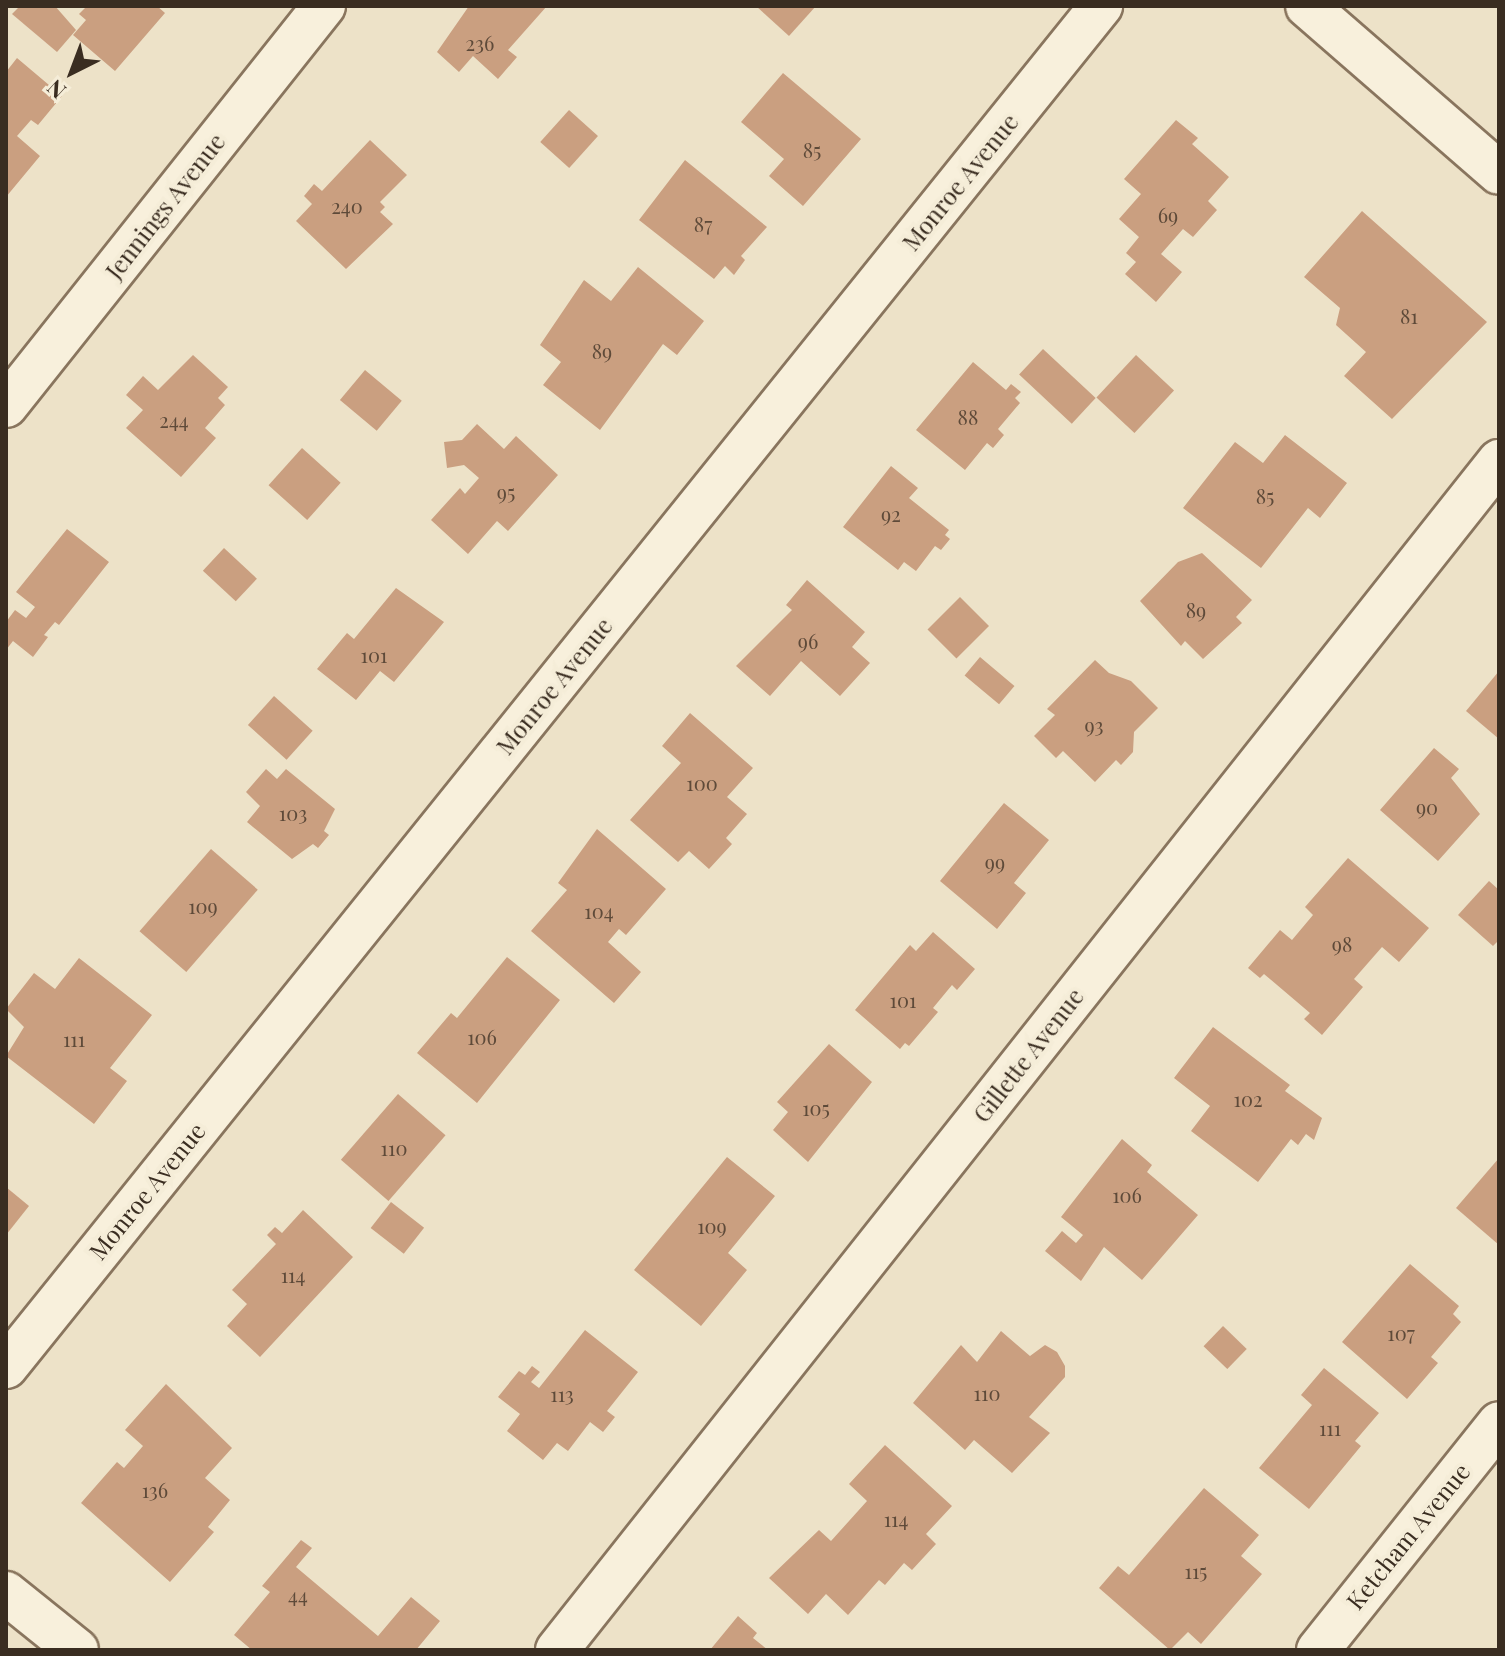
<!DOCTYPE html>
<style>
body{margin:0}
#map{position:relative;width:1505px;height:1656px;overflow:hidden;background:#ede2c8;font-family:"Playfair Display",serif}
div>[style]{position:absolute}
.building>*{inset:0;background:#ca9f80;transform-origin:0 0}
.roads{filter:drop-shadow(2px 0 #89755e) drop-shadow(-2px 0 #89755e) drop-shadow(0 2px #89755e) drop-shadow(0 -2px #89755e)}
.minor>*{height:42px;margin:-21px;padding:0 21px;transform-origin:21px;border-radius:21px;background:#f8f0dc}
span{translate:-50% -50%;white-space:nowrap;text-align:center;line-height:1.15;-webkit-text-stroke:8px #f5edd8;paint-order:stroke}
.number-label{font-size:20px;color:#5e4a39}
.number-label span{-webkit-text-stroke-width:0}
.street-label{font-size:24px;color:#3a2d21}
.frame{position:absolute;inset:0;border:8px solid #3a2d21;pointer-events:none}
.north{position:absolute;left:32px;top:32px;width:80px;height:80px;-webkit-text-stroke:6px #f5edd8;paint-order:stroke;rotate:222deg;font-size:22px;font-weight:700;line-height:32px;text-align:center;color:#3a2d21}
.north::after{content:'';display:block;margin:auto;width:28px;height:36px;background:#3a2d21;clip-path:polygon(50% 0,100% 100%,50% 72%,0 100%)}
</style>
<div id="map">
<div class="building">
<div style="clip-path:polygon(20px 6px,55px 6px,76px 30px,57px 52px,12px 14px)"></div>
<div style="clip-path:polygon(87px 6px,157px 6px,165px 13px,115px 71px,73px 35px,86px 20px,79px 14px)"></div>
<div style="clip-path:polygon(469px 6px,547px 6px,508px 50px,517px 57px,498px 79px,473px 56px,459px 72px,437px 52px)"></div>
<div style="clip-path:polygon(756px 6px,816px 6px,789px 36px)"></div>
<div style="clip-path:polygon(17px 58px,62px 96px,38px 125px,31px 120px,17px 136px,40px 156px,6px 197px,6px 72px)"></div>
<div style="clip-path:polygon(783px 73px,861px 139px,803px 206px,769px 176px,784px 159px,741px 122px)"></div>
<div style="left:569px;top:110px;width:39px;height:43px;rotate:42deg"></div>
<div style="clip-path:polygon(1176px 120px,1198px 138px,1192px 144px,1229px 177px,1208px 201px,1217px 210px,1193px 237px,1183px 229px,1161px 254px,1182px 272px,1156px 302px,1125px 274px,1136px 262px,1126px 253px,1139px 237px,1119px 219px,1141px 194px,1124px 179px)"></div>
<div style="clip-path:polygon(370px 140px,407px 175px,380px 202px,385px 207px,380px 212px,393px 224px,346px 269px,296px 221px,312px 204px,304px 196px,314px 184px,322px 191px)"></div>
<div style="clip-path:polygon(685px 160px,767px 227px,741px 256px,745px 260px,734px 275px,725px 266px,714px 279px,639px 220px)"></div>
<div style="clip-path:polygon(1362px 211px,1487px 322px,1392px 419px,1344px 376px,1366px 352px,1336px 325px,1340px 308px,1304px 277px)"></div>
<div style="clip-path:polygon(638px 267px,704px 321px,677px 355px,663px 344px,600px 430px,543px 385px,561px 362px,540px 345px,584px 280px,611px 301px)"></div>
<div style="left:1043px;top:349px;width:72px;height:35px;rotate:43deg"></div>
<div style="clip-path:polygon(193px 355px,228px 387px,218px 398px,225px 405px,205px 428px,216px 438px,181px 477px,126px 428px,143px 410px,126px 395px,143px 376px,158px 390px)"></div>
<div style="left:1136px;top:355px;width:52px;height:58px;rotate:43deg"></div>
<div style="clip-path:polygon(973px 362px,1006px 390px,1011px 384px,1021px 392px,1015px 398px,1020px 403px,998px 429px,1004px 435px,993px 448px,987px 443px,965px 470px,916px 430px)"></div>
<div style="left:365px;top:370px;width:48px;height:39px;rotate:40deg"></div>
<div style="clip-path:polygon(477px 424px,504px 449px,516px 436px,558px 475px,508px 531px,497px 521px,468px 554px,431px 520px,460px 488px,465px 494px,479px 478px,464px 465px,447px 468px,444px 442px,462px 440px)"></div>
<div style="clip-path:polygon(1285px 435px,1347px 483px,1320px 518px,1308px 508px,1261px 568px,1183px 508px,1235px 442px,1263px 463px)"></div>
<div style="left:302px;top:448px;width:52px;height:50px;rotate:42deg"></div>
<div style="clip-path:polygon(891px 466px,918px 488px,909px 498px,949px 530px,945px 535px,950px 539px,941px 550px,935px 546px,916px 571px,904px 562px,898px 570px,843px 527px)"></div>
<div style="clip-path:polygon(67px 529px,109px 562px,59px 625px,55px 622px,44px 635px,48px 637px,33px 657px,13px 641px,6px 650px,6px 622px,15px 610px,26px 618px,35px 607px,16px 592px)"></div>
<div style="left:224px;top:548px;width:45px;height:31px;rotate:43deg"></div>
<div style="clip-path:polygon(1202px 553px,1252px 600px,1236px 617px,1242px 623px,1203px 659px,1185px 641px,1181px 646px,1140px 601px,1178px 562px)"></div>
<div style="clip-path:polygon(807px 580px,865px 632px,852px 647px,870px 663px,840px 696px,801px 661px,770px 696px,736px 666px,792px 610px,786px 605px)"></div>
<div style="clip-path:polygon(396px 588px,444px 622px,394px 682px,380px 671px,356px 700px,317px 669px,347px 633px,354px 639px)"></div>
<div style="left:960px;top:597px;width:41px;height:46px;rotate:45deg"></div>
<div style="left:980px;top:657px;width:45px;height:24px;rotate:40deg"></div>
<div style="clip-path:polygon(1095px 660px,1109px 673px,1131px 681px,1158px 708px,1134px 732px,1133px 752px,1121px 765px,1116px 760px,1095px 782px,1063px 751px,1056px 758px,1034px 736px,1055px 715px,1047px 709px)"></div>
<div style="clip-path:polygon(1499px 671px,1499px 739px,1466px 711px)"></div>
<div style="left:274px;top:696px;width:52px;height:39px;rotate:42deg"></div>
<div style="clip-path:polygon(690px 713px,753px 768px,727px 797px,747px 814px,726px 838px,732px 844px,709px 869px,689px 851px,678px 862px,630px 820px,681px 763px,662px 746px)"></div>
<div style="clip-path:polygon(1434px 748px,1459px 769px,1451px 778px,1480px 814px,1438px 861px,1380px 810px)"></div>
<div style="clip-path:polygon(266px 769px,277px 779px,286px 769px,335px 809px,324px 831px,329px 835px,318px 848px,313px 844px,292px 859px,247px 822px,260px 806px,246px 792px)"></div>
<div style="clip-path:polygon(1004px 803px,1049px 840px,1014px 883px,1026px 893px,997px 929px,940px 881px)"></div>
<div style="clip-path:polygon(597px 829px,666px 889px,626px 935px,619px 929px,608px 942px,641px 972px,614px 1003px,531px 931px,567px 890px,558px 883px)"></div>
<div style="left:211px;top:849px;width:62px;height:109px;rotate:41deg"></div>
<div style="clip-path:polygon(1348px 858px,1429px 928px,1399px 962px,1382px 947px,1354px 979px,1363px 987px,1322px 1035px,1304px 1019px,1310px 1013px,1264px 974px,1260px 978px,1248px 968px,1280px 930px,1292px 940px,1313px 915px,1305px 907px)"></div>
<div style="clip-path:polygon(1489px 881px,1499px 890px,1499px 940px,1493px 946px,1458px 915px)"></div>
<div style="clip-path:polygon(933px 932px,975px 969px,957px 990px,952px 985px,933px 1008px,938px 1012px,909px 1046px,905px 1043px,900px 1049px,855px 1010px,910px 945px,916px 951px)"></div>
<div style="clip-path:polygon(507px 957px,560px 1000px,477px 1103px,417px 1053px,451px 1013px,457px 1018px)"></div>
<div style="clip-path:polygon(79px 958px,152px 1015px,110px 1068px,127px 1081px,94px 1124px,6px 1056px,24px 1027px,6px 1009px,34px 973px,55px 989px)"></div>
<div style="clip-path:polygon(1213px 1027px,1290px 1085px,1285px 1091px,1322px 1118px,1314px 1140px,1306px 1134px,1298px 1145px,1291px 1139px,1258px 1182px,1191px 1131px,1210px 1106px,1174px 1078px)"></div>
<div style="clip-path:polygon(829px 1044px,872px 1082px,808px 1162px,773px 1130px,788px 1112px,777px 1102px)"></div>
<div style="left:398px;top:1094px;width:63px;height:87px;rotate:41deg"></div>
<div style="clip-path:polygon(1122px 1139px,1152px 1165px,1147px 1172px,1198px 1215px,1142px 1280px,1104px 1247px,1081px 1281px,1045px 1251px,1062px 1231px,1076px 1243px,1083px 1235px,1061px 1217px)"></div>
<div style="clip-path:polygon(727px 1157px,775px 1196px,728px 1253px,747px 1270px,701px 1326px,634px 1270px)"></div>
<div style="clip-path:polygon(1499px 1158px,1499px 1245px,1456px 1208px)"></div>
<div style="clip-path:polygon(6px 1187px,29px 1206px,6px 1235px)"></div>
<div style="left:391px;top:1202px;width:42px;height:33px;rotate:38deg"></div>
<div style="clip-path:polygon(303px 1210px,353px 1257px,260px 1357px,227px 1326px,247px 1304px,232px 1290px,276px 1244px,267px 1235px,275px 1227px,282px 1233px)"></div>
<div style="clip-path:polygon(1410px 1264px,1459px 1306px,1453px 1314px,1461px 1322px,1431px 1357px,1438px 1363px,1407px 1399px,1342px 1342px)"></div>
<div style="left:1223px;top:1326px;width:33px;height:28px;rotate:44deg"></div>
<div style="clip-path:polygon(585px 1330px,638px 1372px,607px 1411px,615px 1417px,603px 1432px,590px 1422px,568px 1451px,557px 1443px,543px 1460px,507px 1431px,520px 1414px,498px 1397px,519px 1371px,525px 1375px,532px 1366px,540px 1372px,531px 1382px,539px 1388px)"></div>
<div style="clip-path:polygon(1001px 1331px,1030px 1356px,1045px 1345px,1057px 1352px,1065px 1366px,1065px 1377px,1029px 1417px,1050px 1433px,1012px 1473px,974px 1440px,965px 1450px,913px 1403px,961px 1345px,977px 1362px)"></div>
<div style="clip-path:polygon(1324px 1368px,1379px 1413px,1355px 1441px,1361px 1446px,1309px 1509px,1259px 1468px,1312px 1405px,1301px 1395px)"></div>
<div style="clip-path:polygon(166px 1384px,232px 1448px,205px 1478px,230px 1500px,208px 1527px,214px 1532px,170px 1582px,81px 1503px,117px 1462px,124px 1468px,143px 1446px,125px 1430px)"></div>
<div style="clip-path:polygon(885px 1445px,952px 1506px,926px 1534px,936px 1544px,912px 1570px,904px 1563px,885px 1585px,879px 1580px,848px 1615px,826px 1594px,808px 1614px,769px 1578px,819px 1530px,831px 1541px,867px 1501px,849px 1484px)"></div>
<div style="clip-path:polygon(1204px 1488px,1259px 1535px,1241px 1556px,1262px 1574px,1201px 1644px,1188px 1632px,1170px 1650px,1099px 1588px,1118px 1566px,1129px 1575px)"></div>
<div style="clip-path:polygon(301px 1540px,312px 1548px,296px 1567px,378px 1636px,411px 1597px,440px 1621px,416px 1650px,252px 1650px,234px 1635px,270px 1592px,262px 1586px)"></div>
<div style="clip-path:polygon(738px 1616px,757px 1633px,753px 1638px,768px 1650px,710px 1650px)"></div>
</div>
<div class="roads">
<div class="minor">
<div style="left:1307px;top:6px;width:254px;rotate:41deg"></div>
<div style="left:6px;top:406px;width:511px;rotate:-51.52deg"></div>
<div style="left:6px;top:1367px;width:1747px;rotate:-51.18deg"></div>
<div style="left:6px;top:1593px;width:91px;rotate:38.8deg"></div>
<div style="left:557px;top:1650px;width:1517px;rotate:-51.61deg"></div>
<div style="left:1318px;top:1650px;width:290px;rotate:-51.4deg"></div>
</div>
</div>
<div class="number-label">
<span style="left:480px;top:42px">236</span>
<span style="left:812px;top:149px">85</span>
<span style="left:347px;top:205px">240</span>
<span style="left:1168px;top:214px">69</span>
<span style="left:703px;top:223px">87</span>
<span style="left:1409px;top:315px">81</span>
<span style="left:602px;top:350px">89</span>
<span style="left:968px;top:416px">88</span>
<span style="left:174px;top:419px">244</span>
<span style="left:506px;top:491px">95</span>
<span style="left:1265px;top:495px">85</span>
<span style="left:891px;top:513px">92</span>
<span style="left:1196px;top:609px">89</span>
<span style="left:808px;top:640px">96</span>
<span style="left:374px;top:654px">101</span>
<span style="left:1094px;top:724px">93</span>
<span style="left:702px;top:782px">100</span>
<span style="left:1427px;top:806px">90</span>
<span style="left:293px;top:812px">103</span>
<span style="left:995px;top:861px">99</span>
<span style="left:203px;top:905px">109</span>
<span style="left:599px;top:910px">104</span>
<span style="left:1342px;top:943px">98</span>
<span style="left:903px;top:999px">101</span>
<span style="left:482px;top:1036px">106</span>
<span style="left:74px;top:1038px">111</span>
<span style="left:1248px;top:1098px">102</span>
<span style="left:816px;top:1107px">105</span>
<span style="left:394px;top:1147px">110</span>
<span style="left:1127px;top:1194px">106</span>
<span style="left:712px;top:1225px">109</span>
<span style="left:293px;top:1274px">114</span>
<span style="left:1401px;top:1332px">107</span>
<span style="left:987px;top:1392px">110</span>
<span style="left:562px;top:1393px">113</span>
<span style="left:1330px;top:1427px">111</span>
<span style="left:155px;top:1489px">136</span>
<span style="left:896px;top:1518px">114</span>
<span style="left:1196px;top:1570px">115</span>
<span style="left:298px;top:1594px">44</span>
</div>
<div class="street-label">
<span style="left:960px;top:182px;rotate:-51deg">Monroe Avenue</span>
<span style="left:165px;top:206px;rotate:-52deg">Jennings Avenue</span>
<span style="left:554px;top:686px;rotate:-51deg">Monroe Avenue</span>
<span style="left:1028px;top:1055px;rotate:-52deg">Gillette Avenue</span>
<span style="left:147px;top:1191px;rotate:-51deg">Monroe Avenue</span>
<span style="left:1408px;top:1536px;rotate:-51deg">Ketcham Avenue</span>
</div>
<div class="frame"></div>
<div class="north">N</div>
</div>
